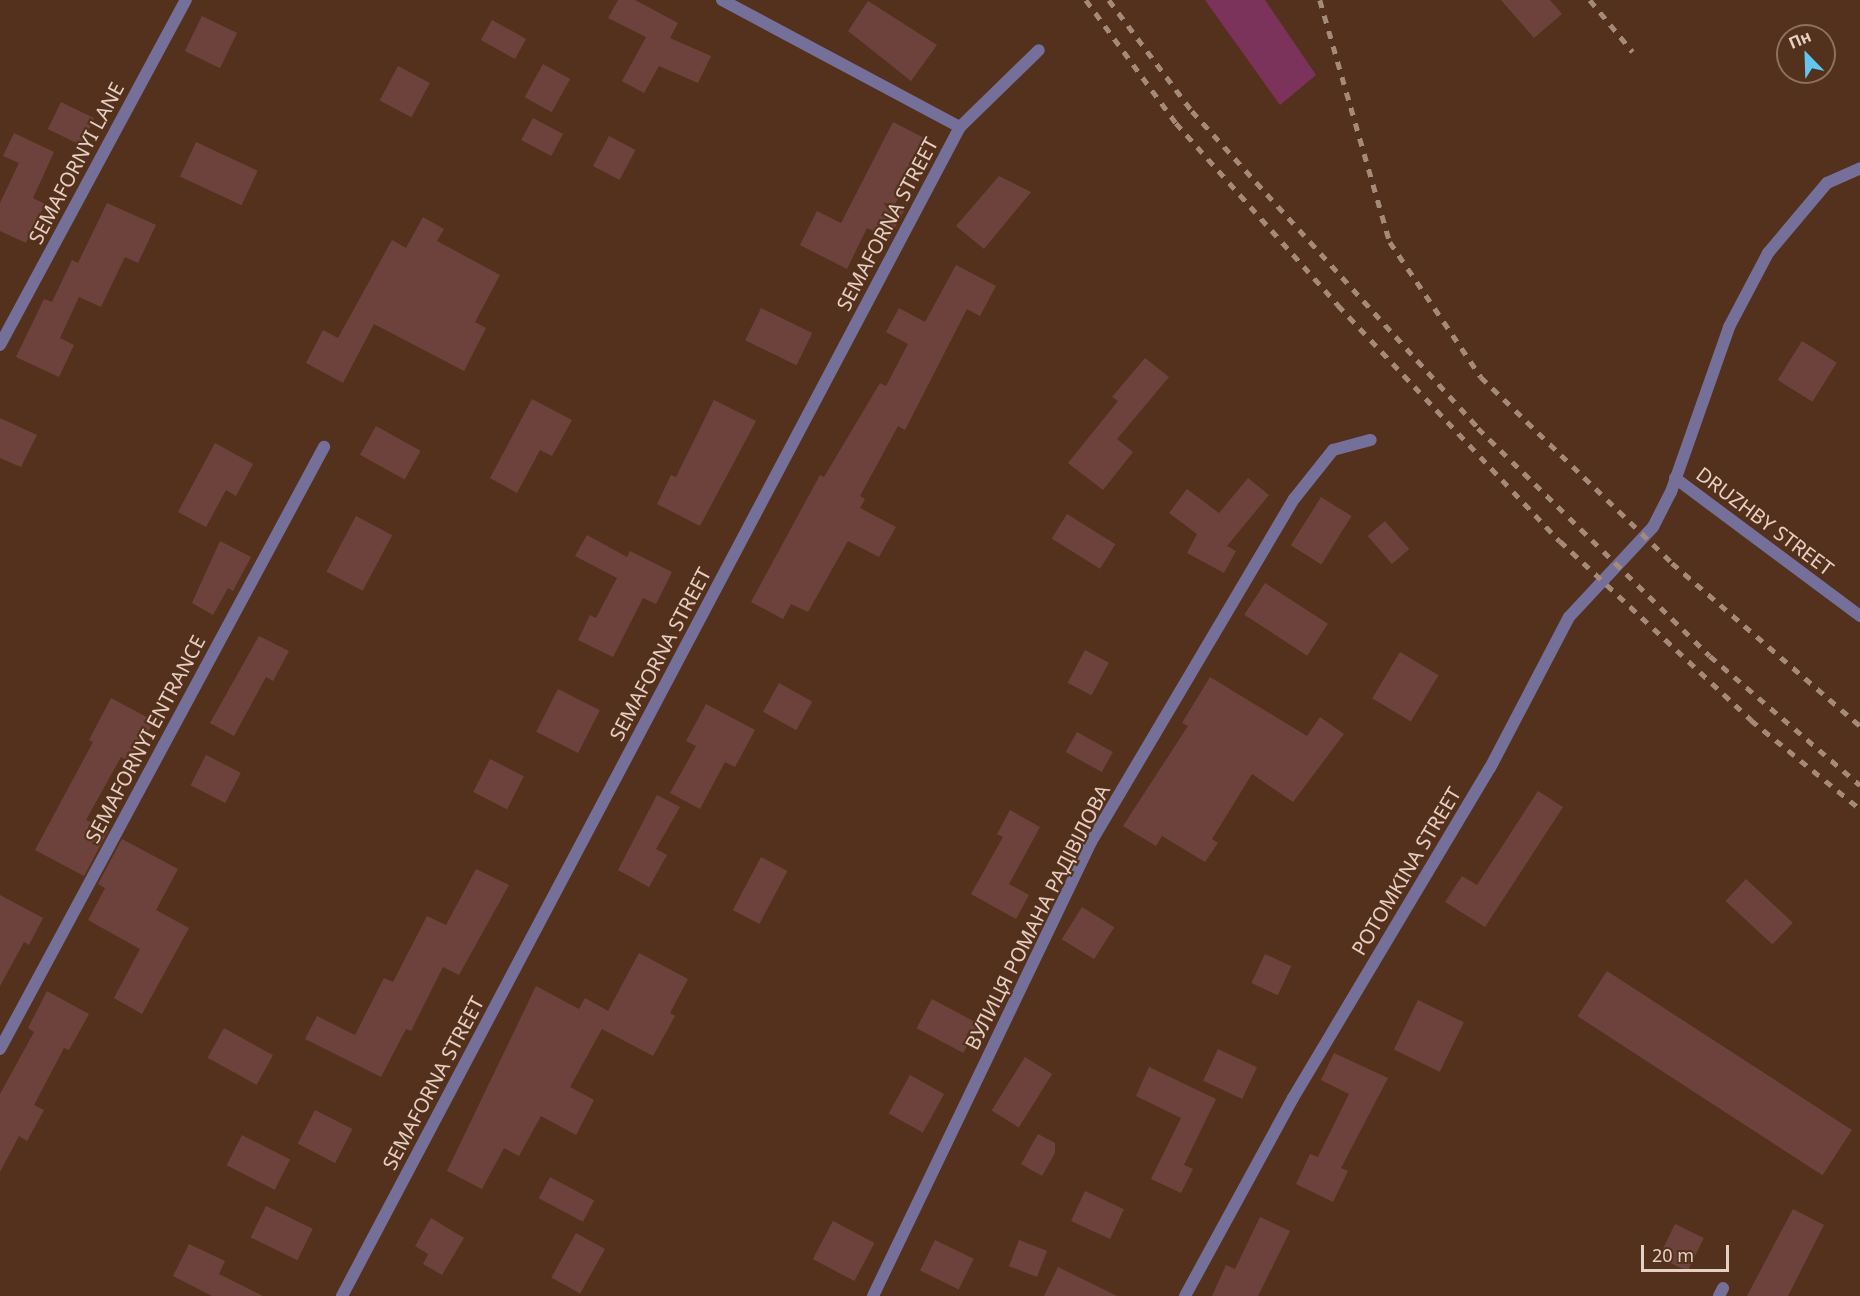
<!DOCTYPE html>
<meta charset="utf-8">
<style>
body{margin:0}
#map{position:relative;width:1860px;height:1296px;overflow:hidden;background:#54311d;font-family:"Noto Sans",sans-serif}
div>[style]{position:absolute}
.green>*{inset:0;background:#7c335b}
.building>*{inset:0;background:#6d423c;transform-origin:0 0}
.minor>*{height:12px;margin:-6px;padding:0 6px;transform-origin:6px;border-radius:6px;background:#747099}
.rail>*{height:4.5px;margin-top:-2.25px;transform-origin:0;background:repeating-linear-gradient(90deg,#a58979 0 8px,transparent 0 16px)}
span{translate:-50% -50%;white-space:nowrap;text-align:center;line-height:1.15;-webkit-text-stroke:4.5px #54311d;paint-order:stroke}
.street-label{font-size:20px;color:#e6cfc3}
.north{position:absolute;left:1776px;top:24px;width:60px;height:60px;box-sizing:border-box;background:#54311d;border:2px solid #8e705f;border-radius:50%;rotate:337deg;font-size:16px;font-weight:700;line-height:24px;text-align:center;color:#e6cfc3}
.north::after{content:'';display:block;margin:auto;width:21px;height:27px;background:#65c5ee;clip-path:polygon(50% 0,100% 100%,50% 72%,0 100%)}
.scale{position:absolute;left:1641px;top:1245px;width:88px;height:27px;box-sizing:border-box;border:3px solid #e6cfc3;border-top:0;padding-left:8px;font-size:18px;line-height:21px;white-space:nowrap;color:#e6cfc3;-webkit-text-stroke:4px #54311d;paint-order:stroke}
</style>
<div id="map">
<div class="green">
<div style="clip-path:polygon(1205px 0,1265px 0,1316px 75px,1280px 105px)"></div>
</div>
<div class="building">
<div style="clip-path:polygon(618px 0,635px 0,678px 23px,670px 38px,711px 56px,698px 83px,659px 66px,644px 93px,622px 81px,646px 37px,608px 18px)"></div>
<div style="clip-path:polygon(1501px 0,1550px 0,1562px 14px,1534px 38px)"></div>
<div style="clip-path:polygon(868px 1px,937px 45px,911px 81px,848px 31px)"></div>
<div style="left:202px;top:16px;width:39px;height:39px;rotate:26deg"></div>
<div style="left:492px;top:20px;width:39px;height:23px;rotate:29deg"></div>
<div style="left:543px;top:64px;width:31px;height:38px;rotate:29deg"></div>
<div style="left:398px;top:66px;width:36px;height:39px;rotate:28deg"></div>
<div style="left:61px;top:102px;width:37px;height:30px;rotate:26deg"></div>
<div style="left:533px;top:118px;width:34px;height:25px;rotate:28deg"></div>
<div style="clip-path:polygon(893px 122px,928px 140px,894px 206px,904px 211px,889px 238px,867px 228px,847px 269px,800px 245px,817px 211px,841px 223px)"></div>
<div style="clip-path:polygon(14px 133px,54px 152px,33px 198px,45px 204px,26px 243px,0 231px,0 203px,19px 163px,3px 156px)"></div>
<div style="left:609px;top:136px;width:30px;height:34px;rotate:28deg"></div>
<div style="left:196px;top:142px;width:68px;height:38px;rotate:25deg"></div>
<div style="clip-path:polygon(999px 176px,1031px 192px,984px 249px,956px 226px)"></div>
<div style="clip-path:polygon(107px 203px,156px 225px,138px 263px,125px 257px,101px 307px,79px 297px,60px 338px,74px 345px,59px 377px,16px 357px,44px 299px,52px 302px,72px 260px,78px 263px)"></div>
<div style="clip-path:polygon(423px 217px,444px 229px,437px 241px,500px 275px,475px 322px,486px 328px,464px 371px,374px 324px,343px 383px,306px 363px,323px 330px,338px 338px,392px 240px,406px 248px)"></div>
<div style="clip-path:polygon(956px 265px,996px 286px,980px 316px,967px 309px,905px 430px,898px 426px,860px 496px,865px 499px,860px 508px,896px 527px,879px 557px,848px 541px,808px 612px,791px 604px,783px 619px,751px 602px,820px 475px,824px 477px,880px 383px,886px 386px,908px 344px,886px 332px,899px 308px,925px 322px)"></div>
<div style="left:761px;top:308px;width:57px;height:36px;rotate:26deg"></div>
<div style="left:1802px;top:341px;width:41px;height:46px;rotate:32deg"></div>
<div style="clip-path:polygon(1145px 358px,1169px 377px,1117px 439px,1133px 452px,1103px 490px,1068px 463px,1118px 401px,1112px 397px)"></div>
<div style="clip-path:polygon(532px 399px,572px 420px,552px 456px,540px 450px,517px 493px,490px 478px)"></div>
<div style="clip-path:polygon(714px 400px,756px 421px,700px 526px,657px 504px,671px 475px,676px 477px)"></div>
<div style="clip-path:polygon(0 418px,37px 435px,21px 467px,0 458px)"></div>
<div style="left:376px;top:426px;width:51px;height:33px;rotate:29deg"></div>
<div style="clip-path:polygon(215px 443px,253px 464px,236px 496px,226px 490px,206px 527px,178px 512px)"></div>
<div style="clip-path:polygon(1248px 478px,1269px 495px,1227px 546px,1236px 551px,1224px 573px,1187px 553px,1197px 534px,1169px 513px,1187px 489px,1219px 513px)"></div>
<div style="left:1321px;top:497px;width:36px;height:57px;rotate:32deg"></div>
<div style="left:1067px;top:514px;width:57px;height:29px;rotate:32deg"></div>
<div style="left:356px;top:516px;width:41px;height:63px;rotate:28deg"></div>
<div style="left:1385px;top:521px;width:37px;height:23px;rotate:49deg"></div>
<div style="clip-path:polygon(587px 535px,627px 557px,630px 551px,672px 572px,656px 604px,643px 598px,613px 657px,578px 640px,590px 615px,596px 618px,617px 578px,575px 556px)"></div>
<div style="clip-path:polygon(220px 541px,251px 557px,233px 591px,228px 588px,213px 615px,192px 603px)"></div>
<div style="left:1265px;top:583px;width:75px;height:38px;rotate:33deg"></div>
<div style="clip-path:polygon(259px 636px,289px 651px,273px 681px,266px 677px,234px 736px,210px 723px)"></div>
<div style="left:1085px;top:650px;width:27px;height:37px;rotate:28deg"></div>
<div style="left:1400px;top:652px;width:45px;height:54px;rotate:31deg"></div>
<div style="clip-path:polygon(1210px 677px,1307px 736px,1320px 717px,1344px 734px,1293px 802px,1252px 774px,1212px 839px,1218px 843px,1205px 862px,1162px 836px,1156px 846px,1123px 826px,1188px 726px,1182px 723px)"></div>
<div style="left:779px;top:683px;width:38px;height:33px;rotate:29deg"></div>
<div style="left:558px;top:689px;width:47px;height:48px;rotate:27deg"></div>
<div style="clip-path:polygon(111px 698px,154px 721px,131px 763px,121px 757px,86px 820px,108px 831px,84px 876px,35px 850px,93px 742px,89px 740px)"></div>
<div style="clip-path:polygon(706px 704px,755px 730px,735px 767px,725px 762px,700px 809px,670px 793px,696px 746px,686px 741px)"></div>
<div style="left:1077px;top:732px;width:41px;height:23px;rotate:29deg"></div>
<div style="left:206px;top:755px;width:39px;height:34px;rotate:27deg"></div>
<div style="left:490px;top:759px;width:38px;height:37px;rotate:27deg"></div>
<div style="clip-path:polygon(1538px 791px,1563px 807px,1485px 927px,1445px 902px,1462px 876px,1477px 885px)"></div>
<div style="clip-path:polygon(657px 795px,680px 807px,656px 849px,667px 855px,649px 887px,618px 870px)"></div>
<div style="clip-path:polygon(1010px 810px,1040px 827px,1009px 884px,1029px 895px,1016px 919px,971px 894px,1003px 837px,997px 834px)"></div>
<div style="clip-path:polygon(122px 839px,178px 869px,156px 910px,189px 928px,142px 1014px,114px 998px,140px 949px,88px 920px,105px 888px,98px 884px)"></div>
<div style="left:761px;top:857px;width:30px;height:60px;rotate:28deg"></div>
<div style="clip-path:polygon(476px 869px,509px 885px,459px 975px,443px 967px,411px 1031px,406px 1029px,381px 1077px,305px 1039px,317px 1016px,355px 1035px,384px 978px,393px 982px,427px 916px,446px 925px)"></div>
<div style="left:1746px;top:879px;width:64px;height:30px;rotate:43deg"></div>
<div style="clip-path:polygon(0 895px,43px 918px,29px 945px,24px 942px,0 986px)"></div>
<div style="left:1082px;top:907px;width:38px;height:38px;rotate:32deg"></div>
<div style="clip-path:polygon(639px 953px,688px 979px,670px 1013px,675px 1016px,653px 1056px,602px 1029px,570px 1087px,594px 1100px,576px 1135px,541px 1116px,519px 1156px,504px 1148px,482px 1189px,447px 1171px,536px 986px,579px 1009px,585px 998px,608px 1011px)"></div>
<div style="left:1265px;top:954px;width:29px;height:32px;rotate:25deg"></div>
<div style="left:1607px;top:971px;width:292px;height:54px;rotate:33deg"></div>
<div style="clip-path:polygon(47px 991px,89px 1014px,69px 1050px,64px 1048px,34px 1105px,44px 1110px,27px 1141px,19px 1136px,0 1172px,0 1094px,34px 1032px,28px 1028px)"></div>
<div style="left:932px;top:999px;width:53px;height:33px;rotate:28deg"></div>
<div style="left:1418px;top:1000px;width:51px;height:55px;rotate:26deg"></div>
<div style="left:224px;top:1028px;width:56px;height:34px;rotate:29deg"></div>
<div style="left:1218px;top:1049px;width:43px;height:35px;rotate:25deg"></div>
<div style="clip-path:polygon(1334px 1053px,1388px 1078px,1341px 1168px,1348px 1171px,1333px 1202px,1296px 1184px,1310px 1154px,1318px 1157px,1349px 1094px,1321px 1080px)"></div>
<div style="left:1025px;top:1057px;width:32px;height:63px;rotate:32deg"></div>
<div style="clip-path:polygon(1149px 1067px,1216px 1099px,1184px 1165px,1193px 1169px,1181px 1193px,1151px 1179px,1181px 1118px,1136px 1096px)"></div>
<div style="left:910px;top:1075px;width:39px;height:44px;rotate:29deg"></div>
<div style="left:315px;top:1110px;width:42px;height:38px;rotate:27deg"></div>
<div style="clip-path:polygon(1038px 1134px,1055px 1143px,1055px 1153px,1042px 1176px,1021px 1164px)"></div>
<div style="left:242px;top:1135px;width:54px;height:34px;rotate:27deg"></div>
<div style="left:550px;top:1177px;width:50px;height:24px;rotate:28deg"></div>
<div style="left:1085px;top:1191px;width:43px;height:33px;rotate:25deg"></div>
<div style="left:266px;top:1206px;width:52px;height:35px;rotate:26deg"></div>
<div style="clip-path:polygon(1793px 1209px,1824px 1225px,1788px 1296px,1747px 1296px)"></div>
<div style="clip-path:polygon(1260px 1217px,1290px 1231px,1258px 1296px,1212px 1296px,1226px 1265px,1235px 1269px)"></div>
<div style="clip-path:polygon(431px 1218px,464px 1238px,442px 1275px,423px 1264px,428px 1254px,415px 1246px)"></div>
<div style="left:833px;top:1221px;width:47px;height:43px;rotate:28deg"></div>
<div style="left:1675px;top:1224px;width:32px;height:37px;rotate:26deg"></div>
<div style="left:576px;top:1233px;width:33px;height:51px;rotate:29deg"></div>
<div style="left:935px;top:1240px;width:43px;height:34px;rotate:26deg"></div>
<div style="left:1019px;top:1240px;width:30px;height:28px;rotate:21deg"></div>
<div style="clip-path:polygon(189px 1244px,225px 1261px,219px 1274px,263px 1296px,212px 1296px,173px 1276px)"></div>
<div style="clip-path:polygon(1058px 1267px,1117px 1296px,1044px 1296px)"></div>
</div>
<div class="minor">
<div style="left:722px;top:0;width:270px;rotate:28.1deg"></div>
<div style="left:0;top:345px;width:392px;rotate:-61.7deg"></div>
<div style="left:1675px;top:478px;width:231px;rotate:36.7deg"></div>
<div style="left:0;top:1049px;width:684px;rotate:-61.71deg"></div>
<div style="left:342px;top:1296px;width:1322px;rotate:-62.14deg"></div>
<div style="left:960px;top:127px;width:110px;rotate:-44.3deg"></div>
<div style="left:873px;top:1296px;width:504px;rotate:-64.35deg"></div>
<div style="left:1091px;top:842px;width:399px;rotate:-59.4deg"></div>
<div style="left:1294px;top:499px;width:63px;rotate:-51.5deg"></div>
<div style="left:1333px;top:450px;width:39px;rotate:-15deg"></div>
<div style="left:1185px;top:1296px;width:226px;rotate:-61.4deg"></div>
<div style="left:1293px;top:1098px;width:384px;rotate:-59.2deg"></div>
<div style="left:1490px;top:768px;width:170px;rotate:-62.4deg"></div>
<div style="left:1569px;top:617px;width:123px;rotate:-47deg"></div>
<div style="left:1653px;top:527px;width:39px;rotate:-63deg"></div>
<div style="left:1671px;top:492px;width:175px;rotate:-70.6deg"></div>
<div style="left:1729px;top:327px;width:84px;rotate:-62.2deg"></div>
<div style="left:1768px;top:253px;width:92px;rotate:-49.9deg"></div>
<div style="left:1827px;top:183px;width:36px;rotate:-24deg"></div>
<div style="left:1719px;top:1296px;width:9px;rotate:-63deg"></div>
</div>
<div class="rail">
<div style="left:1086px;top:0;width:152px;rotate:53.8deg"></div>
<div style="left:1176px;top:123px;width:244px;rotate:48.3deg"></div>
<div style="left:1338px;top:305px;width:324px;rotate:46.8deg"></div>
<div style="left:1560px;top:541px;width:262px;rotate:43.1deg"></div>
<div style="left:1751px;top:720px;width:141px;rotate:39.2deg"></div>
<div style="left:1109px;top:0;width:139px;rotate:53.2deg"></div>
<div style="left:1192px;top:111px;width:427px;rotate:47.9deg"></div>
<div style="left:1478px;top:428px;width:325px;rotate:44.5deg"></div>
<div style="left:1710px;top:656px;width:198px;rotate:40.7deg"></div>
<div style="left:1320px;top:0;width:252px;rotate:73.9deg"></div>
<div style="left:1390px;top:242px;width:163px;rotate:56deg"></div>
<div style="left:1481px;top:377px;width:267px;rotate:44.2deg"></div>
<div style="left:1672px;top:563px;width:249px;rotate:40.9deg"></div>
<div style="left:1590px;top:0;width:67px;rotate:50.4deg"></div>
</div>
<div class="street-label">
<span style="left:76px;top:163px;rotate:-62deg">SEMAFORNYI LANE</span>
<span style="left:887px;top:224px;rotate:-62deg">SEMAFORNA STREET</span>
<span style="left:1765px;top:521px;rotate:37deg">DRUZHBY STREET</span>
<span style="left:660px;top:654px;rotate:-62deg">SEMAFORNA STREET</span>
<span style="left:145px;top:739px;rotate:-62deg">SEMAFORNYI ENTRANCE</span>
<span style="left:1406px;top:871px;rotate:-59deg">POTOMKINA STREET</span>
<span style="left:1037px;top:917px;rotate:-63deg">ВУЛИЦЯ РОМАНА РАДІВІЛОВА</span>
<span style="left:433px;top:1083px;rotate:-62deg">SEMAFORNA STREET</span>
</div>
<div class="north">Пн</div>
<div class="scale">20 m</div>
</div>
